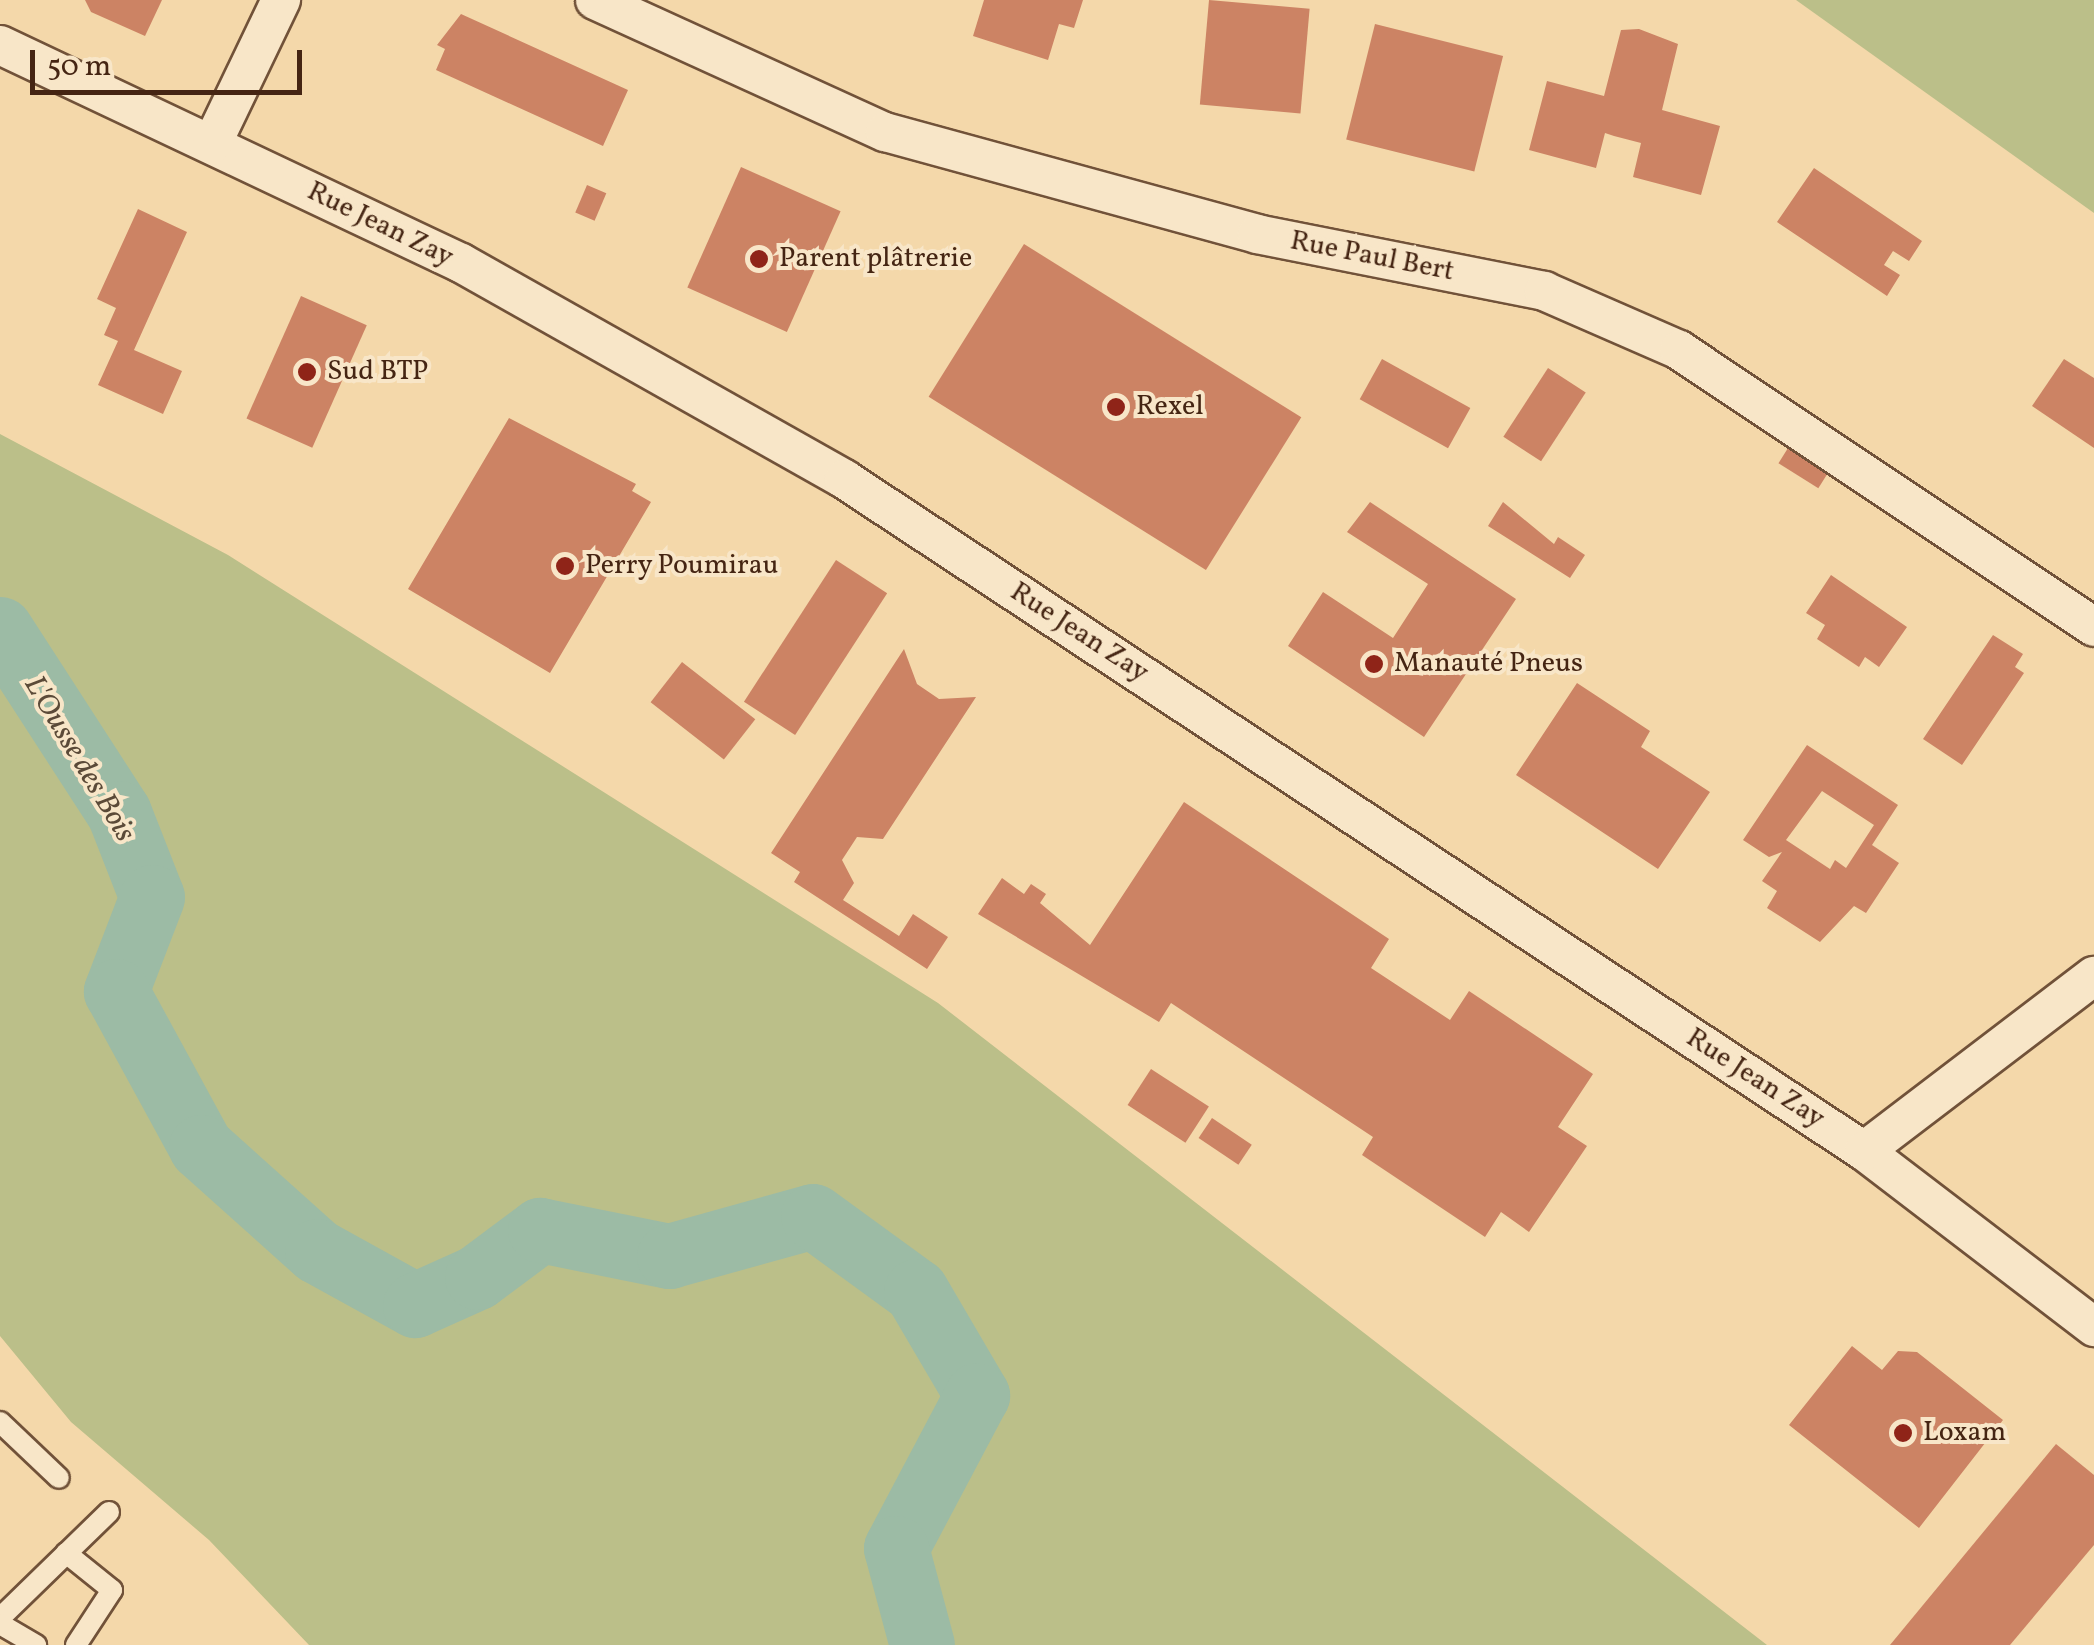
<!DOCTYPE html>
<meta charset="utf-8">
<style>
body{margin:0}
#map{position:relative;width:2094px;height:1645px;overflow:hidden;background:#f4d8aa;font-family:Vollkorn,serif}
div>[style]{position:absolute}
.green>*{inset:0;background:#bbbf89}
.river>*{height:65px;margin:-32.5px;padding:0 32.5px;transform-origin:32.5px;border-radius:32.5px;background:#9cbba5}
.building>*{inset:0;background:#cc8364;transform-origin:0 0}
.roads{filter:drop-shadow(2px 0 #715239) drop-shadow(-2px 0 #715239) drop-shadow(0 2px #715239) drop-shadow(0 -2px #715239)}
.service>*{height:20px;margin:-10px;padding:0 10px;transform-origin:10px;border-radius:10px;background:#f8e6c8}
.minor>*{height:38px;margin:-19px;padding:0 19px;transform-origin:19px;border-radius:19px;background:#f8e6c8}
.dots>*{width:28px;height:28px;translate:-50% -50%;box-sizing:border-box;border:5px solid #f8e6c8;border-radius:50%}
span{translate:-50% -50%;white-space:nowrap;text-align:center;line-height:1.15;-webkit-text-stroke:8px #f8e6c8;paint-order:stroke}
.street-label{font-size:28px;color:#452513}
.poi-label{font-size:28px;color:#452513}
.left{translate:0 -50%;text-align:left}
.water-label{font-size:30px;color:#5b4a38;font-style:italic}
.scale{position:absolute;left:30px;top:50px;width:272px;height:45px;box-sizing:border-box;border:5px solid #452513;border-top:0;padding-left:12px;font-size:30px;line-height:35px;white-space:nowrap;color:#452513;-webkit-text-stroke:8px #f8e6c8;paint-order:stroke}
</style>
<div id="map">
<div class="green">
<div style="clip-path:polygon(1796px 0,2094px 0,2094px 213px)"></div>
<div style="clip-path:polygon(0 434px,228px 555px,938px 1003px,1767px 1645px,309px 1645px,209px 1540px,71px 1422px,0 1336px)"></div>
</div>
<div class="river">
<div style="left:0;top:629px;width:219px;rotate:57.1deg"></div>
<div style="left:119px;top:813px;width:90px;rotate:68.6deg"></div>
<div style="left:152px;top:897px;width:101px;rotate:111deg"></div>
<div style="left:116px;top:991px;width:178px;rotate:61.4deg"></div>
<div style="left:201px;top:1147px;width:156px;rotate:41.9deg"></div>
<div style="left:317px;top:1251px;width:112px;rotate:28.9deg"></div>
<div style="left:415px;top:1305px;width:68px;rotate:-24.3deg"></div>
<div style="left:477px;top:1277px;width:79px;rotate:-36.7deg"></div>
<div style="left:540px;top:1230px;width:132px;rotate:11.4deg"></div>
<div style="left:669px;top:1256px;width:149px;rotate:-15.5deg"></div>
<div style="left:813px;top:1216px;width:127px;rotate:36.1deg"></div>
<div style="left:916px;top:1291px;width:121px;rotate:59.6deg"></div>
<div style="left:977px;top:1395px;width:173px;rotate:117.9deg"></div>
<div style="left:896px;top:1548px;width:100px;rotate:75deg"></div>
</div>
<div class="building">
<div style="clip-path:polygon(85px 0,162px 0,145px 36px,91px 12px)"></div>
<div style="clip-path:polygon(984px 0,1083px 0,1074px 28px,1059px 24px,1048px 60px,973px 36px)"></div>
<div style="left:1209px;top:0;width:101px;height:105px;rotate:5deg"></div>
<div style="clip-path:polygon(461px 14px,628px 90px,603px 146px,436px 70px,445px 49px,437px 45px)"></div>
<div style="left:1375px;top:24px;width:132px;height:119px;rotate:14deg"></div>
<div style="clip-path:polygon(1639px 29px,1678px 44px,1662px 110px,1720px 126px,1701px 195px,1633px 177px,1641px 143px,1614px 136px,1605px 133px,1596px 168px,1529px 150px,1547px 81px,1604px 96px,1621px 30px)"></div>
<div style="left:741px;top:167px;width:109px;height:132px;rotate:24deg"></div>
<div style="clip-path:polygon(1814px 168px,1922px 241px,1909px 261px,1893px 251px,1884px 265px,1900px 275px,1887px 296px,1777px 222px)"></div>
<div style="left:587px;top:185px;width:21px;height:30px;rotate:23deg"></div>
<div style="clip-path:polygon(138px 209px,187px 232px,134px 350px,182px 371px,163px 414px,98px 385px,118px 341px,104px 335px,116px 308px,97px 299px)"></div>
<div style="left:1024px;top:244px;width:327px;height:180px;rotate:32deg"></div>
<div style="left:301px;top:296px;width:72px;height:134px;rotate:24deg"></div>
<div style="left:1382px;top:359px;width:101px;height:46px;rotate:29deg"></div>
<div style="clip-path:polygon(2064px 359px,2094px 378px,2094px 448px,2032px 406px)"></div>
<div style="left:1548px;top:368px;width:45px;height:82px;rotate:33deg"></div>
<div style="clip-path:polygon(509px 418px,636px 484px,632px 491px,651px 502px,550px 673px,408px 589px)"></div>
<div style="left:1788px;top:448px;width:47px;height:18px;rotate:32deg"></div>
<div style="clip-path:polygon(1370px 502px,1516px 599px,1424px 737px,1288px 646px,1323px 592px,1393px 638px,1428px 584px,1347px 532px)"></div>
<div style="clip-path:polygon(1503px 502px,1554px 544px,1558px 537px,1585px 555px,1570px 578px,1488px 526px)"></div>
<div style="left:836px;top:560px;width:61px;height:169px;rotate:33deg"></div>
<div style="clip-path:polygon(1831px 575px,1907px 627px,1879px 667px,1865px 657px,1859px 667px,1817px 639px,1825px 625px,1806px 613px)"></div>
<div style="clip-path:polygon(1993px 635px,2023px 654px,2015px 667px,2024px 673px,1962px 765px,1923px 739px)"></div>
<div style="clip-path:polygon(904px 649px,917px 684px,939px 699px,976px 697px,883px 839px,857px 837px,842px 860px,854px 883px,843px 900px,899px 936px,913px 914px,948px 937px,927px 969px,794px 882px,800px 872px,771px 853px)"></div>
<div style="left:682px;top:662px;width:93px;height:51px;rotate:38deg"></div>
<div style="clip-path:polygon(1577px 683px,1650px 731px,1641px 747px,1710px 792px,1658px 869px,1516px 775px)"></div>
<div style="clip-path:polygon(evenodd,1807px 745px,1898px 805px,1872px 845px,1899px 863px,1866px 913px,1854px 906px,1820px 942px,1767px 908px,1777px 891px,1762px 881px,1782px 852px,1769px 857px,1743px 840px,1807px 745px,1822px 791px,1874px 825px,1846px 868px,1835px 860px,1830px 869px,1786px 840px,1822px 791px)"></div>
<div style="clip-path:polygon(1184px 802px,1389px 939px,1371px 968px,1450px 1020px,1469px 991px,1593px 1074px,1558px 1127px,1587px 1146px,1529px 1232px,1501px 1212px,1485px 1237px,1362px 1155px,1373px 1137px,1171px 1003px,1159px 1022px,978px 914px,1002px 878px,1024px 894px,1031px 884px,1046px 894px,1040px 903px,1090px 945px)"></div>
<div style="left:1151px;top:1069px;width:69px;height:43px;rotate:33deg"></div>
<div style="left:1212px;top:1118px;width:48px;height:24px;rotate:34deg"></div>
<div style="clip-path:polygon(1852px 1346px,1882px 1370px,1898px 1351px,1917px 1352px,2003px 1420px,1919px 1528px,1789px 1425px)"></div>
<div style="clip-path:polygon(2056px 1444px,2094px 1475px,2094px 1545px,2010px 1645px,1890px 1645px)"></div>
</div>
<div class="roads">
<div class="service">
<div style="left:0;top:1422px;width:81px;rotate:43.5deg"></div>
<div style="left:66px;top:1553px;width:59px;rotate:38.8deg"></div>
<div style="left:112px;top:1590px;width:66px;rotate:123.2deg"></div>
<div style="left:0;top:1618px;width:152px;rotate:-44.2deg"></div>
<div style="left:0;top:1624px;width:42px;rotate:30.3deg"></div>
</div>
<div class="minor">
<div style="left:595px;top:0;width:319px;rotate:24.5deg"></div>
<div style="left:885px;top:132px;width:386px;rotate:15.3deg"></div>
<div style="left:1257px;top:234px;width:293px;rotate:11.2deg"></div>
<div style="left:1544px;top:291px;width:147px;rotate:23.6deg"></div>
<div style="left:1679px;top:350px;width:499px;rotate:33.7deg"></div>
<div style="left:0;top:45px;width:510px;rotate:25.31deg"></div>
<div style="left:461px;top:263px;width:440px;rotate:29.4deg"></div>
<div style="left:844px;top:479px;width:1221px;rotate:33.38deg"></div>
<div style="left:1864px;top:1151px;width:290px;rotate:37.4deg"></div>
<div style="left:212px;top:144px;width:160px;rotate:-64.4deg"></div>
<div style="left:1864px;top:1151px;width:289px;rotate:-37.3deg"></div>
</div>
</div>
<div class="dots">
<div style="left:759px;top:259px;background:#8f2418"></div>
<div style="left:307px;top:372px;background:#8f2418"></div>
<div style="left:1116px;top:407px;background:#8f2418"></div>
<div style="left:565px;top:566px;background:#8f2418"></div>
<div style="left:1374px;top:664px;background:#8f2418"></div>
<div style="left:1903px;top:1433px;background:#8f2418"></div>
</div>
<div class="street-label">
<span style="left:380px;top:225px;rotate:26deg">Rue Jean Zay</span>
<span style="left:1372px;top:257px;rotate:11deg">Rue Paul Bert</span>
<span style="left:1079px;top:633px;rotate:33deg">Rue Jean Zay</span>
<span style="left:1755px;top:1079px;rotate:33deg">Rue Jean Zay</span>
</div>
<div class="poi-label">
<span class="left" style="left:779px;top:259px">Parent plâtrerie</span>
<span class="left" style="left:327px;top:372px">Sud BTP</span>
<span class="left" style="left:1136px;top:407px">Rexel</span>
<span class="left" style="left:585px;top:566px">Perry Poumirau</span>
<span class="left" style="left:1394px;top:664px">Manauté Pneus</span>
<span class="left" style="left:1923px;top:1433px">Loxam</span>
</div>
<div class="water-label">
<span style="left:79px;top:759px;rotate:59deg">L'Ousse des Bois</span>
</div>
<div class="scale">50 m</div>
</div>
